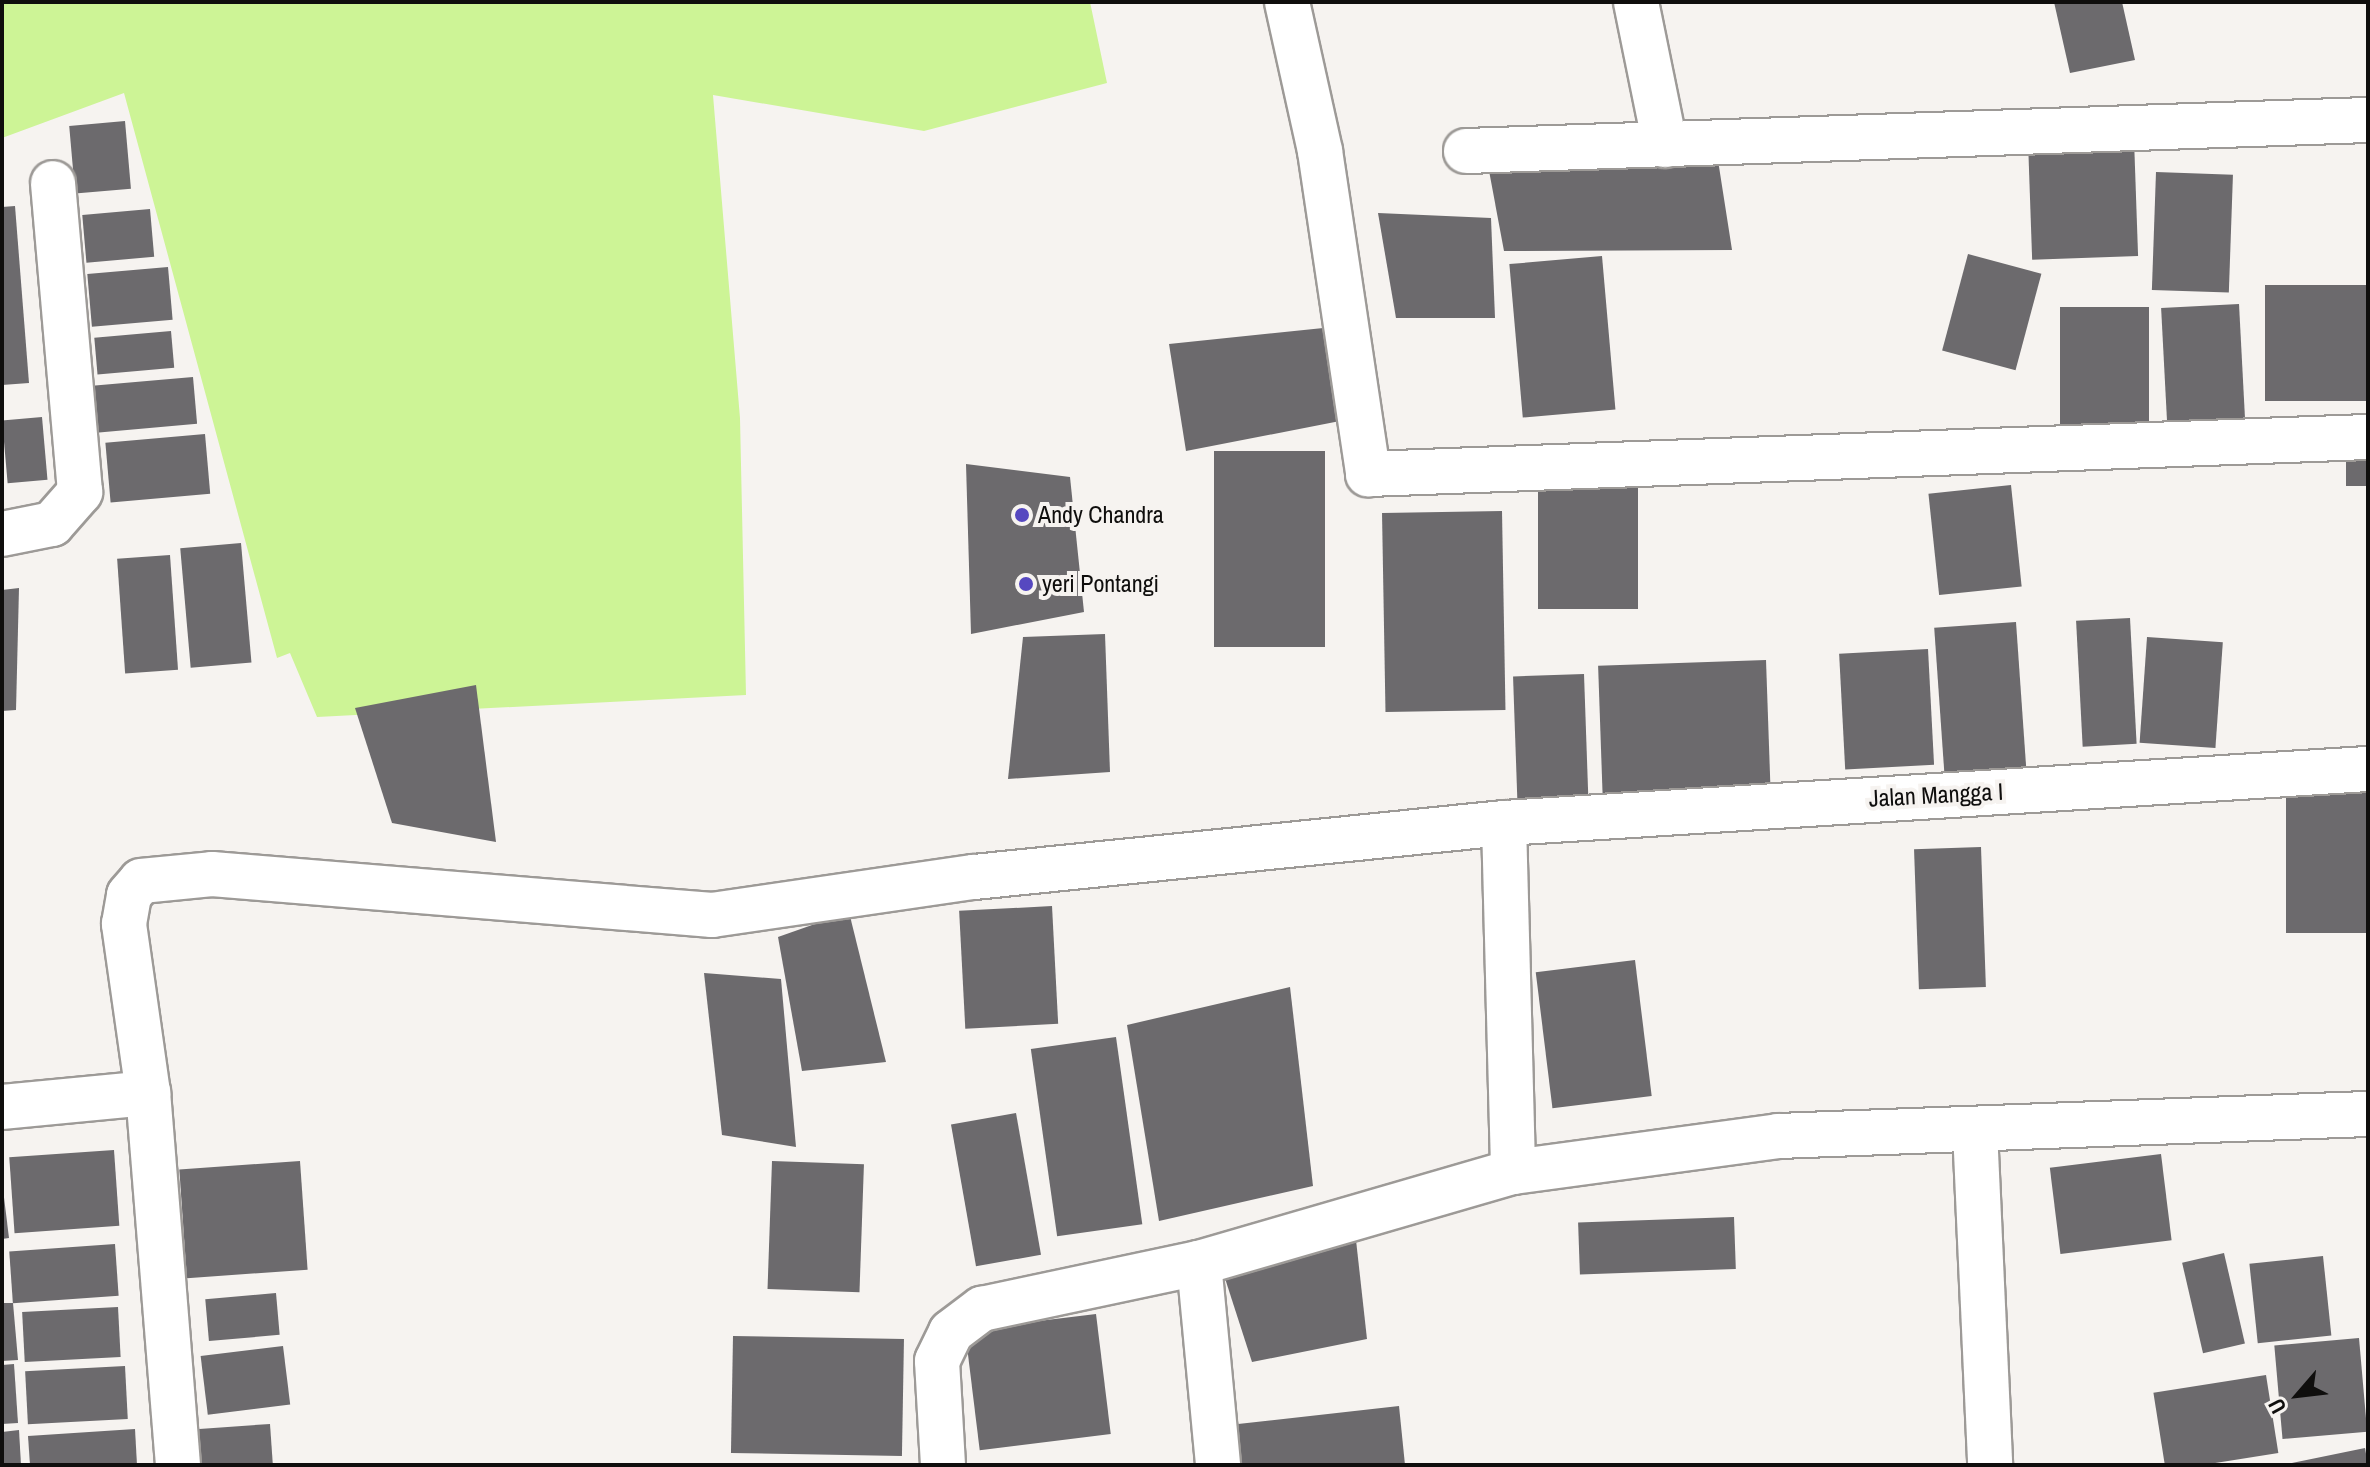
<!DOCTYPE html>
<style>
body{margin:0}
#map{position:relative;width:2370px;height:1467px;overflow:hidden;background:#f6f3f0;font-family:"Archivo Narrow",sans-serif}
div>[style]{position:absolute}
.green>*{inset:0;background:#cdf496}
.building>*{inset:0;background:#6c6a6d;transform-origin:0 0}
.roads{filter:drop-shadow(2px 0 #9d9a97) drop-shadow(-2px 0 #9d9a97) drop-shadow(0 2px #9d9a97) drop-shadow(0 -2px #9d9a97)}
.minor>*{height:44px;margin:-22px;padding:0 22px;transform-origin:22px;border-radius:22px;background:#fff}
.dots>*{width:22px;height:22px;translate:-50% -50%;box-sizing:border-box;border:4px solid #f6f3f0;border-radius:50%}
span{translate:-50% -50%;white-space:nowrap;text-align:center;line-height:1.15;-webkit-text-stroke:8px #f6f3f0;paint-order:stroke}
.poi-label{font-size:24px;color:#0f0e0d}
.left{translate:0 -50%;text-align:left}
.street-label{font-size:24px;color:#0f0e0d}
.frame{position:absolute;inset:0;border:4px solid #0f0e0d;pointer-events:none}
.north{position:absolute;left:2258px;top:1355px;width:80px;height:80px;-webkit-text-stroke:6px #f6f3f0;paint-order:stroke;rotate:242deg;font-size:22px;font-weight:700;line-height:32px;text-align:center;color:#0f0e0d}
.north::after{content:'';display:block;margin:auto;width:28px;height:36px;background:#0f0e0d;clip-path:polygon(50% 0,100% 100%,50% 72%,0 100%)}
</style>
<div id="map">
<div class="green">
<div style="clip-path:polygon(2px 2px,1090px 2px,1107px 83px,924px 131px,713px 95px,740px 418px,746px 695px,317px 717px,290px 653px,277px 658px,124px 93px,2px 138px)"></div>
</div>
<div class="building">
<div style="clip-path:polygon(2054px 2px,2122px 2px,2135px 60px,2070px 73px)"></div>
<div style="left:125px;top:121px;width:68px;height:56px;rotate:85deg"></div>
<div style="left:2134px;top:139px;width:117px;height:106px;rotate:88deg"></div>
<div style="clip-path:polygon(1717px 154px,1732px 250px,1504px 251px,1487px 160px)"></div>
<div style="left:2156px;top:172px;width:77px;height:118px;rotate:2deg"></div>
<div style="clip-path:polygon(15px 206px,29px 383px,2px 385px,2px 207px)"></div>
<div style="left:150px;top:209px;width:48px;height:68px;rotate:85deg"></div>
<div style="clip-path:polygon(1378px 213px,1491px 218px,1495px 318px,1396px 318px)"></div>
<div style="left:1968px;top:254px;width:76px;height:100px;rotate:15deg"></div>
<div style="left:1602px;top:256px;width:154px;height:93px;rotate:85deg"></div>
<div style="left:168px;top:267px;width:53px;height:81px;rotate:85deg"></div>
<div style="left:2368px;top:285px;width:116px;height:103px;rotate:90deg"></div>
<div style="left:2239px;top:304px;width:115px;height:78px;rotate:87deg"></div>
<div style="left:2060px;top:307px;width:89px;height:127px"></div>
<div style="clip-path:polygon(1333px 327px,1340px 421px,1186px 451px,1169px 344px)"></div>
<div style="left:171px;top:331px;width:37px;height:77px;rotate:85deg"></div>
<div style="left:193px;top:377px;width:47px;height:104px;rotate:85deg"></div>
<div style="left:42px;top:417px;width:63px;height:40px;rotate:85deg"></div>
<div style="left:205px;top:434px;width:60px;height:100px;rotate:85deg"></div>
<div style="left:1325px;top:451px;width:196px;height:111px;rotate:90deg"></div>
<div style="left:2346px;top:455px;width:22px;height:31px"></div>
<div style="clip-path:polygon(966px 464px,1070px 477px,1084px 612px,971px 634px)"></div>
<div style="left:1638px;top:485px;width:124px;height:100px;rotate:90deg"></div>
<div style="left:2011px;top:485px;width:102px;height:83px;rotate:84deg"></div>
<div style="left:1502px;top:511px;width:199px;height:120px;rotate:89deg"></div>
<div style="left:241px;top:543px;width:120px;height:61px;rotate:85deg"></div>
<div style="left:170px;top:555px;width:115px;height:53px;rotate:86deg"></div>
<div style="clip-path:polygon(19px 588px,16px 710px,2px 711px,2px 590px)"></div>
<div style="left:2130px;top:618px;width:126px;height:54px;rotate:87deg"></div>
<div style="left:2016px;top:622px;width:147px;height:82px;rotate:86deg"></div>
<div style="clip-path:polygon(1105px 634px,1110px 772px,1008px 779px,1023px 637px)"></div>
<div style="left:2147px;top:637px;width:76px;height:106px;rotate:4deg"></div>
<div style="left:1928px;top:649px;width:116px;height:89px;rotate:87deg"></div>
<div style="left:1766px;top:660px;width:128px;height:168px;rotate:88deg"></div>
<div style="left:1584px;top:674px;width:124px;height:71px;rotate:88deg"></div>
<div style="clip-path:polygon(476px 685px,496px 842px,392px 823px,355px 708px)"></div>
<div style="left:2368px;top:793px;width:140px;height:82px;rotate:90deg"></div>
<div style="left:1981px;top:847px;width:140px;height:67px;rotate:88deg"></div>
<div style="left:1052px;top:906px;width:118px;height:93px;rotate:87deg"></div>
<div style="clip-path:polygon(849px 912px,886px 1062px,802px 1071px,778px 937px)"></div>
<div style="left:1635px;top:960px;width:137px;height:100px;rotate:83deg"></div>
<div style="clip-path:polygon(704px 973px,781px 979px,796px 1147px,722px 1135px)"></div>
<div style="clip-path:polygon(1290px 987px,1313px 1186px,1159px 1221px,1127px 1025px)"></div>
<div style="left:1116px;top:1037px;width:189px;height:86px;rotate:82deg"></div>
<div style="left:1016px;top:1113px;width:144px;height:66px;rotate:80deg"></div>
<div style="left:114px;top:1150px;width:76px;height:105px;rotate:86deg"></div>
<div style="left:2161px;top:1154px;width:87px;height:112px;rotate:83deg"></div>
<div style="left:300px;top:1161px;width:109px;height:121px;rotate:86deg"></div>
<div style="left:772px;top:1161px;width:92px;height:128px;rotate:2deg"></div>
<div style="clip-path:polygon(2px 1181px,9px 1238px,2px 1239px)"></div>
<div style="left:1734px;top:1217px;width:52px;height:156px;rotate:88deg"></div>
<div style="clip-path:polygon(1355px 1231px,1367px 1339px,1252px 1362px,1221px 1266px)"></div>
<div style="left:115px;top:1244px;width:52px;height:106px;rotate:86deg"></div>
<div style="left:2224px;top:1253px;width:93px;height:43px;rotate:77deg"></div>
<div style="left:2323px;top:1256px;width:80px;height:74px;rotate:84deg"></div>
<div style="left:276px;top:1293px;width:42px;height:71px;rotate:85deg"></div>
<div style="clip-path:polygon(2px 1303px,13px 1303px,18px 1360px,2px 1361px)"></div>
<div style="left:118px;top:1307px;width:50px;height:96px;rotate:87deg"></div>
<div style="left:1096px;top:1314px;width:121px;height:132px;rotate:83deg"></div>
<div style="left:733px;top:1336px;width:171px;height:117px;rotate:1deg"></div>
<div style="left:2359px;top:1338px;width:94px;height:85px;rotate:85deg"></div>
<div style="left:283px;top:1346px;width:59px;height:83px;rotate:83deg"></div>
<div style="clip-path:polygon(14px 1364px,18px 1423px,2px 1424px,2px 1365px)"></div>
<div style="left:125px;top:1366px;width:53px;height:100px;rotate:87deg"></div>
<div style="left:2266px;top:1375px;width:79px;height:114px;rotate:81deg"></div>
<div style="clip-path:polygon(1399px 1406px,1405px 1465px,1234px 1465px,1229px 1425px)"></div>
<div style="left:270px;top:1424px;width:41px;height:78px;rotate:86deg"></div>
<div style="clip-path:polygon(135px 1429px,137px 1465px,30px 1465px,28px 1436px)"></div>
<div style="clip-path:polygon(19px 1430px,21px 1465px,2px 1465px,2px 1432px)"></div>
<div style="clip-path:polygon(2365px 1448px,2368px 1465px,2287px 1465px,2287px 1464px)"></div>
</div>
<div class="roads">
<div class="minor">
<div style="left:1287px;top:2px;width:153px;rotate:77.5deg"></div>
<div style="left:1320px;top:151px;width:327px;rotate:81.5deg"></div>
<div style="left:1368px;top:474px;width:1001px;rotate:-2.12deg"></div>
<div style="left:1636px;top:2px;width:146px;rotate:78.5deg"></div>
<div style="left:1466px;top:151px;width:903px;rotate:-1.97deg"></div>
<div style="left:2px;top:534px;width:51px;rotate:-11.3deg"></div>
<div style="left:52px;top:524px;width:43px;rotate:-48.8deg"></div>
<div style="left:80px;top:492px;width:310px;rotate:-95deg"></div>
<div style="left:1504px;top:823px;width:349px;rotate:88.5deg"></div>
<div style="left:2px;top:1107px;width:147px;rotate:-5.5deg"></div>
<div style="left:1975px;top:1130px;width:335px;rotate:87.4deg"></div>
<div style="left:1199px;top:1263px;width:203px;rotate:84.6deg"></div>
<div style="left:178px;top:1465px;width:373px;rotate:-94.6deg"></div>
<div style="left:148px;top:1093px;width:171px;rotate:-98.1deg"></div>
<div style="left:124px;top:924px;width:29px;rotate:-80deg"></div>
<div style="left:129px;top:895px;width:18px;rotate:-49deg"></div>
<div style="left:141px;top:881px;width:71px;rotate:-5.6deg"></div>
<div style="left:212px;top:874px;width:502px;rotate:4.69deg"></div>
<div style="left:712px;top:915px;width:265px;rotate:-8.3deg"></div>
<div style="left:974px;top:877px;width:533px;rotate:-5.82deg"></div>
<div style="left:1504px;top:823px;width:866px;rotate:-3.58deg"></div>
<div style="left:943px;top:1465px;width:104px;rotate:-93.3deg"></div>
<div style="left:937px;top:1361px;width:32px;rotate:-64deg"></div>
<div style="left:951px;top:1332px;width:39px;rotate:-37deg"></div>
<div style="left:982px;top:1309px;width:222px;rotate:-12deg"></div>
<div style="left:1199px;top:1263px;width:327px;rotate:-16.2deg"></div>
<div style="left:1513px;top:1172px;width:267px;rotate:-7.7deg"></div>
<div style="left:1778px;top:1136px;width:588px;rotate:-2.14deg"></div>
</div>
</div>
<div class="dots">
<div style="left:1022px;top:515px;background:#5648c0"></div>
<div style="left:1026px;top:584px;background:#5648c0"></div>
</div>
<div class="poi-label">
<span class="left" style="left:1038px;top:515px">Andy Chandra</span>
<span class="left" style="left:1042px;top:584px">yeri Pontangi</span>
</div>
<div class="street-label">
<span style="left:1936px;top:795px;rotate:-3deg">Jalan Mangga I</span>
</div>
<div class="frame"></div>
<div class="north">U</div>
</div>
